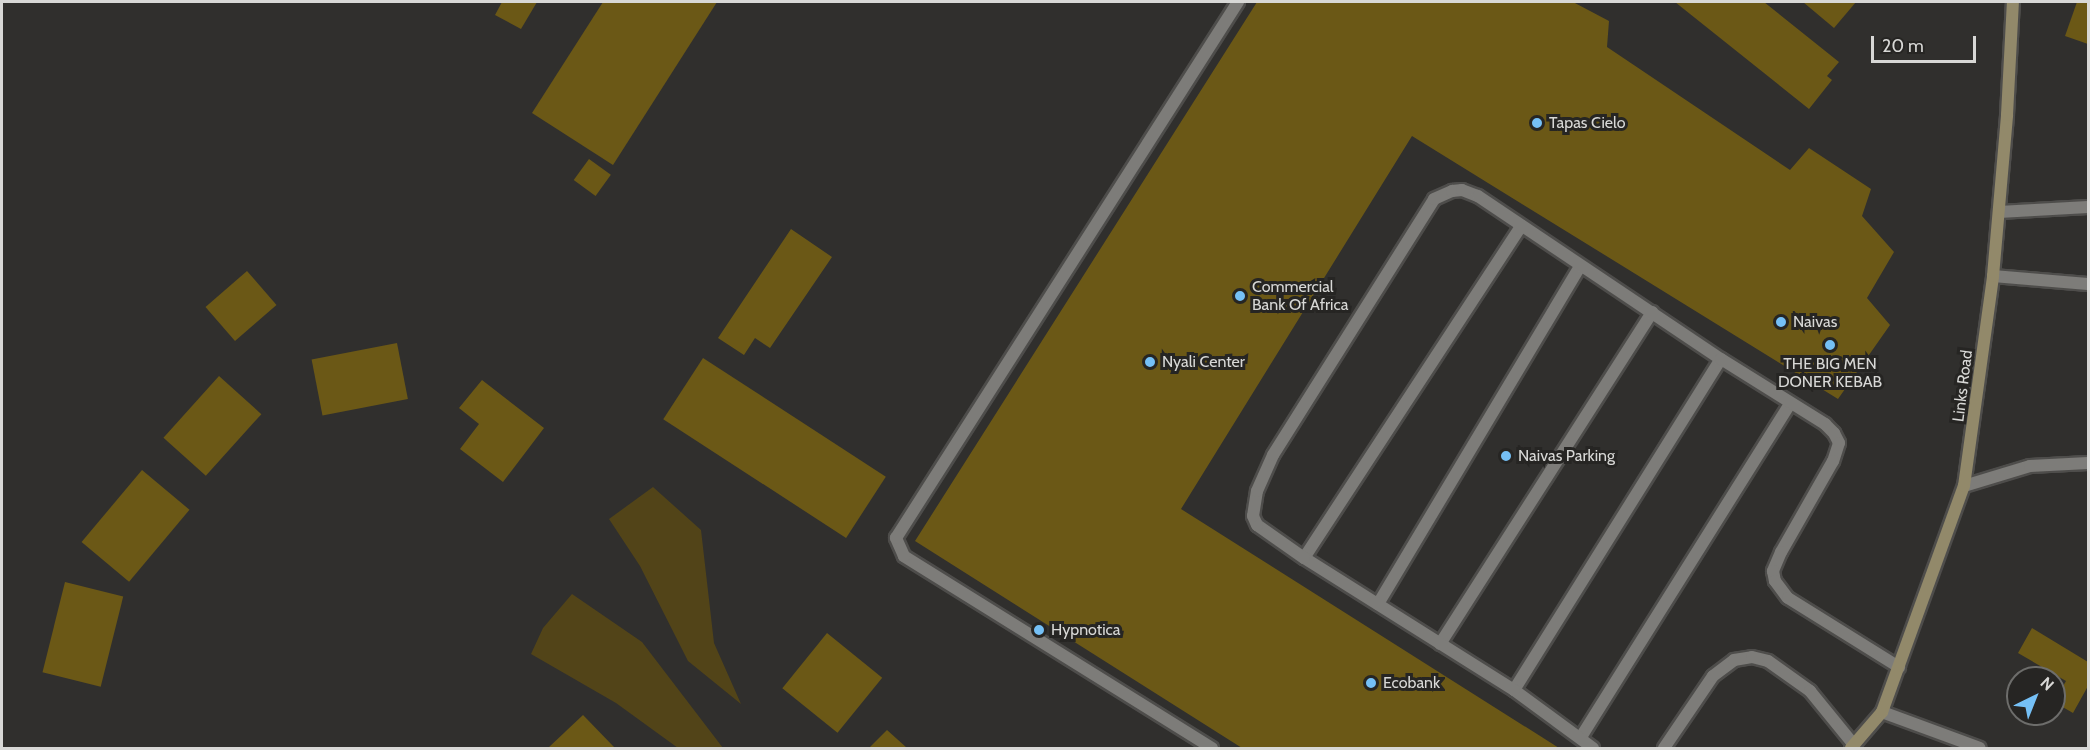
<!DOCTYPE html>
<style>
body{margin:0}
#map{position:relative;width:2090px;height:750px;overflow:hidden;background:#302f2d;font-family:Cabin,sans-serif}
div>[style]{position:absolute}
.green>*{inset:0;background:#524418}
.building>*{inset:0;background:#6b5816;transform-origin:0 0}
.roads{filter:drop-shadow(2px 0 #4e4d4b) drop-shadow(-2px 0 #4e4d4b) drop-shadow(0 2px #4e4d4b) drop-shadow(0 -2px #4e4d4b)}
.service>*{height:12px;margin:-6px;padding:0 6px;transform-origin:6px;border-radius:6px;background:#7d7c79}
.minor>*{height:12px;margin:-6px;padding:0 6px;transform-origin:6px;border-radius:6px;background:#7d7c79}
.secondary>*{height:12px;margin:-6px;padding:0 6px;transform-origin:6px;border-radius:6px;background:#92896a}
.dots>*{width:16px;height:16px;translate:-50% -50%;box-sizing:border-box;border:3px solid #262523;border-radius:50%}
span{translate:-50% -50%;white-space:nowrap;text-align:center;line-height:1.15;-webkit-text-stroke:6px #262523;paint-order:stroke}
.poi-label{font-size:16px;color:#d8d8d6}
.left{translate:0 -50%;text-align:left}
.street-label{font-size:16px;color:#d8d8d6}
.frame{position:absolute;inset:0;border:3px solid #d8d8d6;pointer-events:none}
.north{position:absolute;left:2006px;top:666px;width:60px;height:60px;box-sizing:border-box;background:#262523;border:2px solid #6d6d6b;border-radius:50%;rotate:43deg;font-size:16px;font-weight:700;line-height:24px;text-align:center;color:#d8d8d6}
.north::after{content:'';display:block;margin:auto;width:21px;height:27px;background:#75c0f6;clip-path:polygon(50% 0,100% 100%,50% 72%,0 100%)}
.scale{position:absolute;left:1871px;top:36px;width:105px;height:27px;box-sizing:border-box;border:3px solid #d8d8d6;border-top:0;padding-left:8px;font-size:18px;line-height:21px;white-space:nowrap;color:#d8d8d6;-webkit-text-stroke:4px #262523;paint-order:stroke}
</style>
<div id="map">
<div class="green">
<div style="clip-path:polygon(653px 487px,701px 530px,714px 643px,741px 704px,688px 661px,640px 566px,609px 519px)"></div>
<div style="clip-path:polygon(572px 594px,642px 642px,723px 748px,678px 748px,616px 703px,531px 654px,543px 628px)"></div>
</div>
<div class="building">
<div style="clip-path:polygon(502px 2px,537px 2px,521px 29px,495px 15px)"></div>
<div style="clip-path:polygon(603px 2px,717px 2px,613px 165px,532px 113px)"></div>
<div style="clip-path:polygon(1257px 2px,1573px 2px,1609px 21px,1607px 47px,1790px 170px,1809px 148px,1871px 189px,1862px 216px,1894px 252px,1867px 298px,1890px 325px,1838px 399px,1412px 136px,1181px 509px,1559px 748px,1242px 748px,915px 541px)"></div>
<div style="clip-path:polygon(1675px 2px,1764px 2px,1839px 62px,1827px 76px,1832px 80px,1809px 109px)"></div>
<div style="clip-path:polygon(1803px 2px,1856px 2px,1834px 28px)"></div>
<div style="clip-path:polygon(2077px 2px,2088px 2px,2088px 44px,2065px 36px)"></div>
<div style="left:589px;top:159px;width:27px;height:26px;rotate:36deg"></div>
<div style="clip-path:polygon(791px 229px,832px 257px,770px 348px,755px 338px,744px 355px,718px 338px)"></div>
<div style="left:247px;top:271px;width:45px;height:55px;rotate:49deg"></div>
<div style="left:397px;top:343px;width:57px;height:87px;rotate:79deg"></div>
<div style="left:703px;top:358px;width:218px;height:73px;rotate:33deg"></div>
<div style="left:219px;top:376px;width:57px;height:83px;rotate:42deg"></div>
<div style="clip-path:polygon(482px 380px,544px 428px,503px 482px,460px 449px,479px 424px,459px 408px)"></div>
<div style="left:142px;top:470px;width:62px;height:94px;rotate:40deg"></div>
<div style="left:65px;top:582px;width:60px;height:93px;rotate:14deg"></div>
<div style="clip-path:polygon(2032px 628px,2088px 662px,2088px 686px,2073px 713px,2054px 702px,2066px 681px,2018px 653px)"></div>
<div style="left:827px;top:633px;width:71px;height:71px;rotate:39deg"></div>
<div style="clip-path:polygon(583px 715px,615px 748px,548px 748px)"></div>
<div style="clip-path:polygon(887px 730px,907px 748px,869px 748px)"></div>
</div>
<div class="roads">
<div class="service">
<div style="left:1999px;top:212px;width:89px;rotate:-3.2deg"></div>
<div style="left:1993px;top:276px;width:95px;rotate:4.8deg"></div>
<div style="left:1304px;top:558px;width:397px;rotate:-56.8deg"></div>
<div style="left:1378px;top:604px;width:394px;rotate:-59.1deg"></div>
<div style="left:1440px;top:644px;width:394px;rotate:-57.4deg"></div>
<div style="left:1514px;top:690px;width:390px;rotate:-58deg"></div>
<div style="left:1581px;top:737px;width:393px;rotate:-57.9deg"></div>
<div style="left:1593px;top:748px;width:98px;rotate:-143.7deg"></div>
<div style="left:1514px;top:690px;width:248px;rotate:-147.8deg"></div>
<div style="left:1304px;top:558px;width:57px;rotate:-144.9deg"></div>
<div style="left:1257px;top:525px;width:10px;rotate:-114deg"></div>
<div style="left:1253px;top:516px;width:25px;rotate:-81deg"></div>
<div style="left:1257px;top:491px;width:39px;rotate:-66deg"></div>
<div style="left:1273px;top:455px;width:302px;rotate:-57.8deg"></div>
<div style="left:1434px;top:199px;width:20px;rotate:-24deg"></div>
<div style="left:1452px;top:191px;width:10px;rotate:-6deg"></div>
<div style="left:1462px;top:190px;width:17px;rotate:21deg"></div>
<div style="left:1478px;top:196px;width:293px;rotate:33.9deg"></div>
<div style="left:1721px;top:359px;width:123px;rotate:32deg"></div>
<div style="left:1825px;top:424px;width:13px;rotate:45deg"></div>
<div style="left:1834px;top:433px;width:11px;rotate:63deg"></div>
<div style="left:1839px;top:443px;width:19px;rotate:108deg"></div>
<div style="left:1833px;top:461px;width:105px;rotate:119.7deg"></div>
<div style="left:1781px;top:552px;width:21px;rotate:113deg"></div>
<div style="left:1773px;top:571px;width:10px;rotate:79deg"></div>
<div style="left:1775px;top:581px;width:21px;rotate:53deg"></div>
<div style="left:1788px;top:598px;width:131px;rotate:31.9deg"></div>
<div style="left:1664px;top:748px;width:87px;rotate:-55.8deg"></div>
<div style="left:1713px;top:676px;width:26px;rotate:-37deg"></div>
<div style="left:1734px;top:660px;width:18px;rotate:-9deg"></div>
<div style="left:1752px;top:657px;width:16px;rotate:14deg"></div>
<div style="left:1768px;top:661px;width:52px;rotate:35.5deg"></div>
<div style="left:1810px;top:691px;width:70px;rotate:50.8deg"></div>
</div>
<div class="minor">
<div style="left:1964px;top:486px;width:69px;rotate:-16.9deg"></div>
<div style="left:2030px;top:466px;width:58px;rotate:-3deg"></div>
<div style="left:1882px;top:712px;width:104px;rotate:20.2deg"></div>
<div style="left:1212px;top:748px;width:363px;rotate:-148.1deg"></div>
<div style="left:904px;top:556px;width:20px;rotate:-114deg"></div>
<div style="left:896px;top:538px;width:636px;rotate:-57.46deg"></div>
</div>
<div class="secondary">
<div style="left:1851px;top:748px;width:48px;rotate:-49.3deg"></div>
<div style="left:1882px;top:712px;width:240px;rotate:-70.1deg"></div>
<div style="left:1964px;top:486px;width:212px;rotate:-82.1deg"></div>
<div style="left:1993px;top:276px;width:162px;rotate:-85deg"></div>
<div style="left:2007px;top:115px;width:113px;rotate:-87deg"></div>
</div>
</div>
<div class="dots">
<div style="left:1537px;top:123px;background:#75c0f6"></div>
<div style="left:1240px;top:296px;background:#75c0f6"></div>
<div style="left:1781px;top:322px;background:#75c0f6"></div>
<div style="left:1830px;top:345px;background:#75c0f6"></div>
<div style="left:1150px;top:362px;background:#75c0f6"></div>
<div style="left:1506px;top:456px;background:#75c0f6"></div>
<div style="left:1039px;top:630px;background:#75c0f6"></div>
<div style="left:1371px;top:683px;background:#75c0f6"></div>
</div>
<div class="poi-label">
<span class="left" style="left:1549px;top:123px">Tapas Cielo</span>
<span class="left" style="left:1252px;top:296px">Commercial<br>Bank Of Africa</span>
<span class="left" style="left:1793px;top:322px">Naivas</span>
<span class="left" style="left:1162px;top:362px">Nyali Center</span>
<span style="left:1830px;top:373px">THE BIG MEN<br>DONER KEBAB</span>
<span class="left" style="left:1518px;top:456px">Naivas Parking</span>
<span class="left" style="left:1051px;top:630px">Hypnotica</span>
<span class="left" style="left:1383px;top:683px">Ecobank</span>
</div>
<div class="street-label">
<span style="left:1963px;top:386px;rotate:-83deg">Links Road</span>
</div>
<div class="frame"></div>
<div class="north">N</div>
<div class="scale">20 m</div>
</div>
